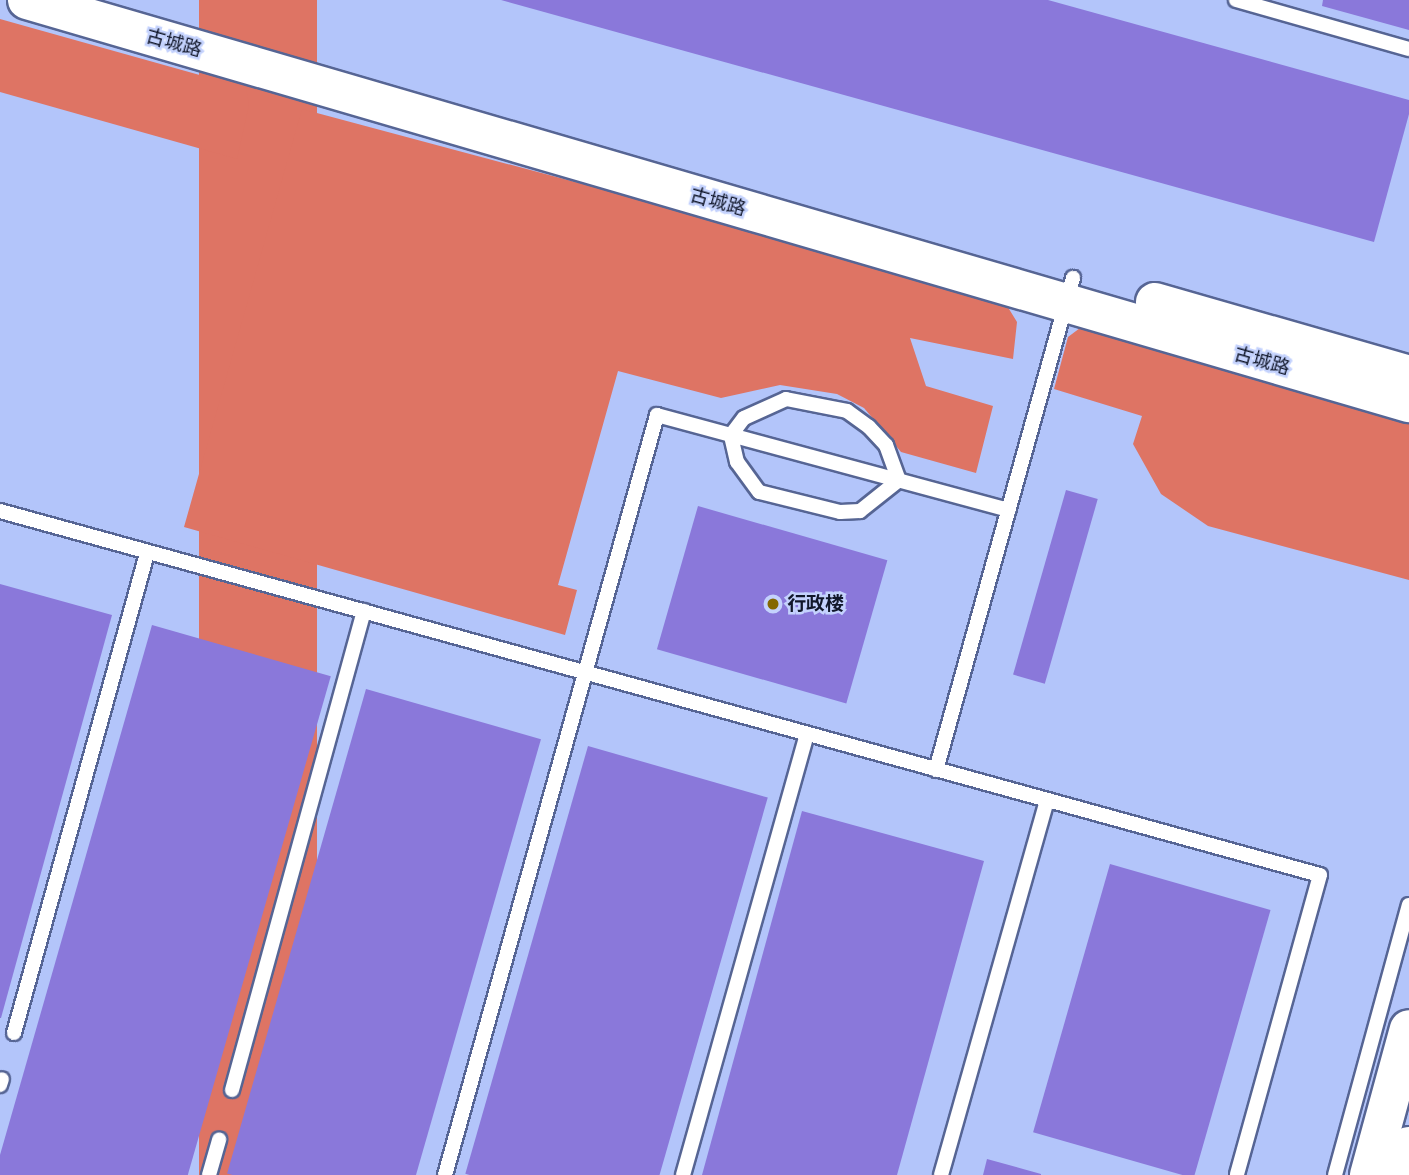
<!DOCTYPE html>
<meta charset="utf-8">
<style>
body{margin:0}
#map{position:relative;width:1409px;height:1175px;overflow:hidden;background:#b3c5fa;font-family:"DejaVu Sans","Noto Sans SC",sans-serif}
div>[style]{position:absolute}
.green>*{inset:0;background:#de7464;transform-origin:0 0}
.building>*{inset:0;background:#8a78da;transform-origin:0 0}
.roads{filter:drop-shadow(2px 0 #566594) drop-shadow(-2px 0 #566594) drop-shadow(0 2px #566594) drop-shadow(0 -2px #566594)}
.service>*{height:14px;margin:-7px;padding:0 7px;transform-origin:7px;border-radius:7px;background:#fff}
.secondary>*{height:38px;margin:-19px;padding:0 19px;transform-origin:19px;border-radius:19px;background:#fff}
.dots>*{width:19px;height:19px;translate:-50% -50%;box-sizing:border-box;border:4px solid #c4d2fd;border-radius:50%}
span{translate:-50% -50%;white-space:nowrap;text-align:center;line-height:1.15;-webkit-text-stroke:5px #c4d2fd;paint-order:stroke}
.street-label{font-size:19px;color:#11172a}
.poi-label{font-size:19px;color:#11172a;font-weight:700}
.left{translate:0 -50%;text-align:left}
</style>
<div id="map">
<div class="green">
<div style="left:199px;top:0;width:118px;height:1257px"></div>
<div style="clip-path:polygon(0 19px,246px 88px,249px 105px,237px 159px,0 92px)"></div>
<div style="clip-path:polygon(302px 109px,1001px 296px,1017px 322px,1013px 359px,910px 338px,926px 386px,993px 406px,976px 473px,901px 452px,864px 408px,837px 394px,780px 385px,721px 398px,618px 371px,558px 585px,577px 590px,565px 635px,184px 527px)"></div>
<div style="clip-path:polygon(1098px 327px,1409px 417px,1409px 580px,1208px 526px,1161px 494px,1133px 444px,1142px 416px,1054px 389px,1068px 337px,1080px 328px)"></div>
</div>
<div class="building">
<div style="clip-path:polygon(501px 0,1048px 0,1409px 100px,1409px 114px,1374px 242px)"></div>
<div style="clip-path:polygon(1323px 0,1409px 0,1409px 30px,1322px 6px)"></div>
<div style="left:1066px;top:490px;width:33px;height:192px;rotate:16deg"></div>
<div style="left:698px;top:506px;width:197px;height:149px;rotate:16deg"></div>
<div style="clip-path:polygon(0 584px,112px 615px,1px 1018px,0 1018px)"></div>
<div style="left:152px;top:625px;width:186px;height:571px;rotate:16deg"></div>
<div style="left:366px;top:689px;width:182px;height:504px;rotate:16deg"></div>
<div style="left:588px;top:746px;width:187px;height:445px;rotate:16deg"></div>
<div style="clip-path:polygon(802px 811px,984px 861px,897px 1175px,702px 1175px)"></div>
<div style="left:1110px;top:864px;width:167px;height:279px;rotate:16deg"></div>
<div style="clip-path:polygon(987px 1159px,1041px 1174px,1041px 1175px,983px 1175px)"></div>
</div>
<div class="roads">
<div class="service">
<div style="left:1236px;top:0;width:180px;rotate:15.8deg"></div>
<div style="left:786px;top:399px;width:62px;rotate:11.1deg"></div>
<div style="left:847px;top:411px;width:27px;rotate:36deg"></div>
<div style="left:869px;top:427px;width:25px;rotate:47deg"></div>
<div style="left:886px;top:445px;width:37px;rotate:70deg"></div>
<div style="left:899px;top:480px;width:50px;rotate:141.5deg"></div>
<div style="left:860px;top:511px;width:20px;rotate:177deg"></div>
<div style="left:840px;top:512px;width:83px;rotate:-166.1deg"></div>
<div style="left:759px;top:492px;width:37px;rotate:-126deg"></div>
<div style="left:737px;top:462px;width:28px;rotate:-103deg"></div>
<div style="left:731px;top:435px;width:21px;rotate:-53deg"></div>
<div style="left:744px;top:418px;width:46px;rotate:-24.3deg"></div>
<div style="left:0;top:511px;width:1369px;rotate:15.42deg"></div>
<div style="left:1320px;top:875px;width:311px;rotate:105.5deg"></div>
<div style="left:936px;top:770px;width:511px;rotate:-74.44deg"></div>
<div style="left:14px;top:1033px;width:499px;rotate:-74.5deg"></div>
<div style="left:0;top:1085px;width:6px;rotate:-72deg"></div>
<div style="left:232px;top:1090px;width:497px;rotate:-74.6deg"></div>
<div style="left:209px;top:1175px;width:37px;rotate:-74deg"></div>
<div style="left:445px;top:1175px;width:789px;rotate:-74.41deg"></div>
<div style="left:657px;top:415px;width:364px;rotate:15.1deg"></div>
<div style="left:683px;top:1175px;width:458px;rotate:-74.3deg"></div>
<div style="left:941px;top:1175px;width:389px;rotate:-74.2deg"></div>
<div style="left:1335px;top:1175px;width:280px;rotate:-74.7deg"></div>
</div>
<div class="secondary">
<div style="left:27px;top:0;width:1440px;rotate:16.26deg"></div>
<div style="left:1155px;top:302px;width:264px;rotate:16deg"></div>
<div style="left:1369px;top:1175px;width:151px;rotate:-74.7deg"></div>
<div style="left:1401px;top:1175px;width:30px;rotate:-75deg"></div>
</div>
</div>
<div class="dots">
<div style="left:773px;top:604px;background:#846801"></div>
</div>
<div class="street-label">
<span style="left:174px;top:43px;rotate:16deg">古城路</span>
<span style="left:718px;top:202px;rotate:16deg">古城路</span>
<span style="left:1262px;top:361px;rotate:16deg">古城路</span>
</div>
<div class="poi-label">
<span class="left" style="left:787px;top:604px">行政楼</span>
</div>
</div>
